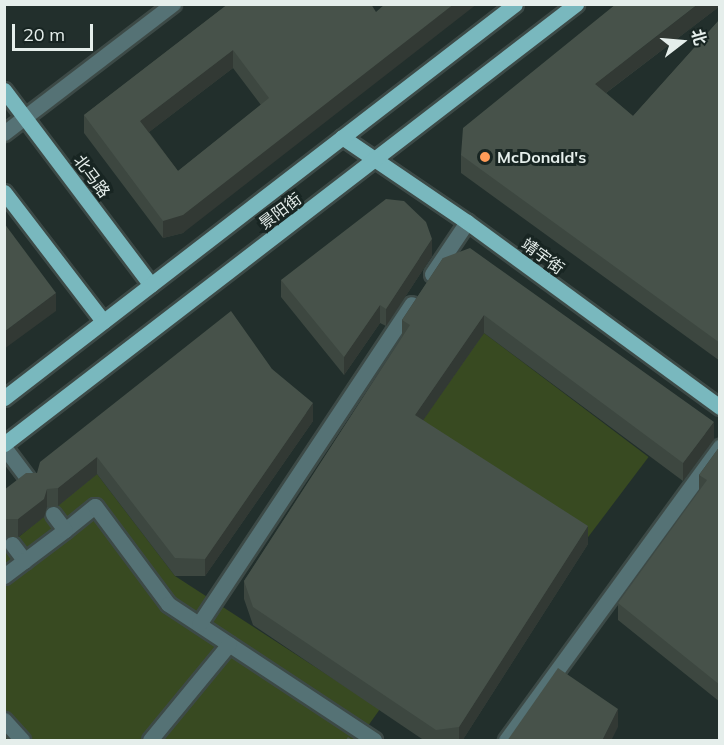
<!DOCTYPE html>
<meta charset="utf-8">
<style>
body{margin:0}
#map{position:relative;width:724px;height:745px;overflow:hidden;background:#222f2c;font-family:Mulish,"Noto Sans SC",sans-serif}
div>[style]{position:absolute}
.green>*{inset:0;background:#384a21;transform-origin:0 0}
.roads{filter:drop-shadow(2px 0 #3d4a47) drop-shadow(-2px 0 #3d4a47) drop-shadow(0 2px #3d4a47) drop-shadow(0 -2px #3d4a47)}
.minor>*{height:15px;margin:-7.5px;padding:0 7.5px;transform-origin:7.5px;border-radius:7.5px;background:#557275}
.major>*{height:15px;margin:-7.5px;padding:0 7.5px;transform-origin:7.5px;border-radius:7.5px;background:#79b8be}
.wall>*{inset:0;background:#3d4740}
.shaded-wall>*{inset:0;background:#323934}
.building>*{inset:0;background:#47524a}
.dots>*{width:16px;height:16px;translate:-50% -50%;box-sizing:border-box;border:3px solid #182522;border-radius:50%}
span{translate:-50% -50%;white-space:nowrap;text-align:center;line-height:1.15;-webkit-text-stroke:6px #182522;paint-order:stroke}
.poi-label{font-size:16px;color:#e5eeeb;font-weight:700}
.left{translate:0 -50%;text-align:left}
.street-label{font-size:16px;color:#e5eeeb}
.frame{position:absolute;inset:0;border:6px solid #e5eeeb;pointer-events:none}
.north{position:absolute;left:652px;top:12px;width:60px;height:60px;-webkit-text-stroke:4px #182522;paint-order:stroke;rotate:74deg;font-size:16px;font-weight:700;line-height:24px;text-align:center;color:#e5eeeb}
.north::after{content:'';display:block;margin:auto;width:21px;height:27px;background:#e5eeeb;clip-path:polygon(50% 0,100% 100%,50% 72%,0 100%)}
.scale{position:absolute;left:12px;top:24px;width:81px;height:27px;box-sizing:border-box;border:3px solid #e5eeeb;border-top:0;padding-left:8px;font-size:18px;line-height:21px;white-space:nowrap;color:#e5eeeb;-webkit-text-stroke:4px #182522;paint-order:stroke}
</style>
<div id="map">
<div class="green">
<div style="left:484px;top:333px;width:206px;height:121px;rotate:37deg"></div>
<div style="clip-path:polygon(97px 474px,175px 576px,380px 709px,358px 740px,5px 740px,5px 548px)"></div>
</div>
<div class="roads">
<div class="minor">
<div style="left:4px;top:133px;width:213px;rotate:-37.4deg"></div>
<div style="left:432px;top:274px;width:63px;rotate:-56.1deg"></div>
<div style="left:4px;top:447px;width:45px;rotate:53.1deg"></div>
<div style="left:65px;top:530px;width:38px;rotate:-39deg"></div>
<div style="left:95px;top:506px;width:122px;rotate:53.3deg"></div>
<div style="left:168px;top:604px;width:247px;rotate:33.4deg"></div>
<div style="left:12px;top:544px;width:21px;rotate:53deg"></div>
<div style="left:4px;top:576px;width:76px;rotate:-37deg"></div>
<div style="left:65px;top:530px;width:20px;rotate:-127deg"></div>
<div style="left:199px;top:624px;width:384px;rotate:-56.4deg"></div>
<div style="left:4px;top:720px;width:27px;rotate:48deg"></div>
<div style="left:150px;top:740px;width:124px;rotate:-50.5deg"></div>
<div style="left:506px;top:740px;width:363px;rotate:-53.9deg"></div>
</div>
<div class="major">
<div style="left:4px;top:90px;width:244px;rotate:53deg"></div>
<div style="left:342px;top:137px;width:151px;rotate:34.2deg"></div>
<div style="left:467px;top:222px;width:313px;rotate:36.2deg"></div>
<div style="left:4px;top:192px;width:163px;rotate:52.5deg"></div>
<div style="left:4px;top:398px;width:645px;rotate:-37.63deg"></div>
<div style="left:4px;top:444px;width:722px;rotate:-37.57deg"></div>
</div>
</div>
<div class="wall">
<div style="clip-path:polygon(evenodd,228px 4px,371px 4px,183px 233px,163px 238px,84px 133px,84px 115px,228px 4px,233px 68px,261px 105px,178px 171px,149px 132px,233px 68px)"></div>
<div style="clip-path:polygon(720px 4px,720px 6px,606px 93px,633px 116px,720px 19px,720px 361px,461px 173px,461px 155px)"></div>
<div style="clip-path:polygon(432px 256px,386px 326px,380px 323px,344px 375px,281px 297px,281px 280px)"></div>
<div style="clip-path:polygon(443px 258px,714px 439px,683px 481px,484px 333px,423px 420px,588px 544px,462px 741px,425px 741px,253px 625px,244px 599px,244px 581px,402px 337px,402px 320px)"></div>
<div style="clip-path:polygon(272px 369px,313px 421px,205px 576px,175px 576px,97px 474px,58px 506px,47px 507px,44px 517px,18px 537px,6px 537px,4px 543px,4px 490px,37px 473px)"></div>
<div style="clip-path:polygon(720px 446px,720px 702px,618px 620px,618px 603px,699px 491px,699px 475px)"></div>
</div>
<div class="shaded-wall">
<div style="clip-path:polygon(454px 4px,477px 4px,183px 233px,163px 238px,163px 221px)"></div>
<div style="clip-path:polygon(698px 4px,720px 4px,720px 6px,595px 101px,595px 84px)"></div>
<div style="clip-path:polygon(233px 50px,233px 68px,140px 139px,140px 121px)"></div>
<div style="clip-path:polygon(432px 239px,432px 256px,386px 326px,386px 309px)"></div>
<div style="clip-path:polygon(56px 293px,56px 311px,4px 349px,4px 332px)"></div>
<div style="clip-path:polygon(380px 305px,380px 323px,344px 375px,344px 357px)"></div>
<div style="clip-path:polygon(484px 315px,484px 333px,415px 432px,415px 415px)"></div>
<div style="clip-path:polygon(313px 403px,313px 421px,205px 576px,205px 559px)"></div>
<div style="clip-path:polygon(714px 422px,714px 439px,683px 481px,683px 463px)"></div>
<div style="clip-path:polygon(97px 457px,97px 474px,58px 506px,58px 488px)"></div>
<div style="clip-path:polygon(47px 489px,47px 507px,44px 517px,18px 537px,18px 519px)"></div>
<div style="clip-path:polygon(6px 519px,6px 537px,4px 543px,4px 526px)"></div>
<div style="clip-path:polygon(588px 526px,588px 544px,462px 741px,459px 741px,459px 727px)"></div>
<div style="clip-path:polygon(618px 709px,618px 727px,611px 741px,602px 741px)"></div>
</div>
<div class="building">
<div style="clip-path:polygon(evenodd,228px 4px,371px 4px,376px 12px,385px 4px,454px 4px,183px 215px,163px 221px,84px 115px,228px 4px,233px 50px,269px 98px,178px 171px,140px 121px,233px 50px)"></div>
<div style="clip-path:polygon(616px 4px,698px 4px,595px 84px,633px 116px,720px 19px,720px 343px,461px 155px,463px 128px)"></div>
<div style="clip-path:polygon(386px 199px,404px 201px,426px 222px,432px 239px,386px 309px,380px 305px,344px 357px,281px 280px)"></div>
<div style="clip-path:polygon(4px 223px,56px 293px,4px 332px)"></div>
<div style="clip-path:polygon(470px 248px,714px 422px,683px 463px,484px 315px,415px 415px,588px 526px,459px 727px,436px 730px,253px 607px,244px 581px,410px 325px,402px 320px,443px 258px)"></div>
<div style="clip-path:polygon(231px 311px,272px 369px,313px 403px,205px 559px,175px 558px,97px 457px,58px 488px,47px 489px,44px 499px,18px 519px,6px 519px,4px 526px,4px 490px,26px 473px,37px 473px,40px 462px)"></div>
<div style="clip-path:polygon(720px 446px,720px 685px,618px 603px,707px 480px,699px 475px)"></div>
<div style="clip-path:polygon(558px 668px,618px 709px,602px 741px,507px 741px)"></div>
<div style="clip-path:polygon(348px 737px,354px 741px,345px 741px)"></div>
</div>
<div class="dots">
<div style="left:485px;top:157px;background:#fe9b58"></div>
</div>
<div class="poi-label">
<span class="left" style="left:497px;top:157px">McDonald's</span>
</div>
<div class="street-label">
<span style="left:92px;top:176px;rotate:53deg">北马路</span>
<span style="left:280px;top:211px;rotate:-37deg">景阳街</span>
<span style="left:543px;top:256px;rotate:36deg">靖宇街</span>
</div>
<div class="frame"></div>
<div class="north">北</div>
<div class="scale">20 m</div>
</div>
